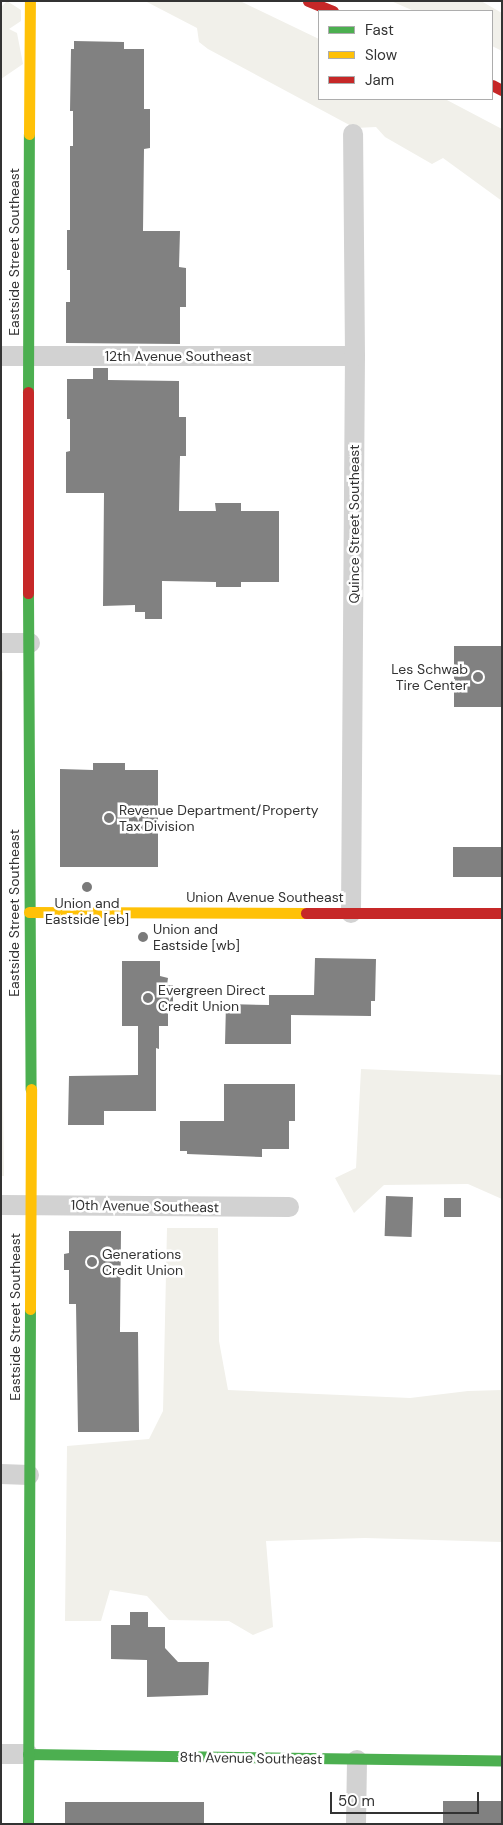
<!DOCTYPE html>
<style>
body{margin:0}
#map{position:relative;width:503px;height:1825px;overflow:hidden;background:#fff;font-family:"DM Sans",sans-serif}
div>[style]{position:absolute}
.green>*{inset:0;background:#f1f0ea}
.building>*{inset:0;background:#818181;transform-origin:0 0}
.street>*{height:20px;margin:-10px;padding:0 10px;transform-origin:10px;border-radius:10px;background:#d2d2d2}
.fast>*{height:11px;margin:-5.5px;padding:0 5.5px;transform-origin:5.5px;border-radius:5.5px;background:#4caf50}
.slow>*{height:11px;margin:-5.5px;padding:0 5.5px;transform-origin:5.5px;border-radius:5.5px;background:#ffc107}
.jam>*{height:11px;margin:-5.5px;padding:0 5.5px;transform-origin:5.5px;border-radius:5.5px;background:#c62828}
.dots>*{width:14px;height:14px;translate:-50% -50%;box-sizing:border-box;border:2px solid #fff;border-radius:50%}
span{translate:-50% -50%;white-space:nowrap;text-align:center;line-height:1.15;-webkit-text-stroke:5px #fff;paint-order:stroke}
.street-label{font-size:14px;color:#333}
.poi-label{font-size:14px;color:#333}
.right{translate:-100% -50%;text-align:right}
.left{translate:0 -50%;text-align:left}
.frame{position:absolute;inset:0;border:2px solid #333;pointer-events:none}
.legend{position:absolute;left:318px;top:10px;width:175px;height:90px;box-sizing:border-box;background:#fff;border:1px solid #adadad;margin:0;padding:6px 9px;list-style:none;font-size:15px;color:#333}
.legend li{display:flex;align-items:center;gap:10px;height:25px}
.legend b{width:25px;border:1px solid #adadad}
.scale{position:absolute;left:330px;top:1792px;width:149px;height:22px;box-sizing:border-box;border:2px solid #333;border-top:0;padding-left:6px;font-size:15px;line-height:18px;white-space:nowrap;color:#333;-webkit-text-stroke:4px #fff;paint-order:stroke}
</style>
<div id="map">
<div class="green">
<div style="clip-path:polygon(7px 1px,21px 10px,21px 21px,9px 29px,17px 33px,23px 64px,1px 79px,1px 7px)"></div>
<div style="clip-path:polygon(145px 1px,240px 1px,319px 39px,319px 99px,445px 99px,502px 129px,502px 201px,443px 158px,432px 164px,385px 137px,376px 127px,355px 128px,208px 49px,199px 42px,197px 28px)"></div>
<div style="clip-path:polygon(391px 1px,481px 1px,502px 13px,502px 51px,492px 46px,492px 11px,414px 11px)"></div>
<div style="clip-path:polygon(1px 666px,3px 672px,1px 894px)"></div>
<div style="clip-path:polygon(1px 946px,4px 1176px,1px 1176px)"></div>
<div style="clip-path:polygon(361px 1069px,502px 1075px,502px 1199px,468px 1184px,384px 1185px,354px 1213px,335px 1178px,356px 1168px)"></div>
<div style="clip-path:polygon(167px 1228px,218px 1228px,219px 1341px,228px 1390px,410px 1398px,468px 1391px,502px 1390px,502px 1542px,365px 1538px,266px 1541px,273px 1627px,253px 1635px,229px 1621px,169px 1620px,147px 1596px,110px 1590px,101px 1621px,65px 1621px,67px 1446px,149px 1439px,163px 1411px)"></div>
</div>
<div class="building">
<div style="clip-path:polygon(74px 41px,124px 42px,124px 49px,144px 49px,144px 109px,150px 109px,150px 148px,144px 149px,143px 231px,180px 231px,179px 267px,186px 268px,186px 307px,180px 307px,180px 344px,66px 343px,66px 302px,70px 302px,70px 270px,67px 270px,67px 230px,70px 230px,70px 146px,73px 146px,73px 111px,70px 111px,71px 49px,74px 49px)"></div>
<div style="clip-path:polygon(93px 368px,108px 368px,108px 380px,179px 381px,179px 417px,186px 417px,186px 456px,180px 456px,179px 511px,216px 511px,215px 503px,241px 503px,241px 511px,279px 511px,279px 582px,241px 582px,241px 587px,216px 587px,216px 582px,162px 581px,162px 619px,145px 619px,145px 612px,135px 612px,135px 605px,103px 606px,104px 493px,66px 493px,66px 452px,70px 451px,70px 419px,67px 419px,67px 379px,93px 379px)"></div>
<div style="left:502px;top:646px;width:61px;height:48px;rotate:90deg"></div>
<div style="clip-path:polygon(93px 763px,125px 763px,125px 770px,158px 770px,158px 867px,60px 867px,60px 769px,93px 770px)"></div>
<div style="left:453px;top:847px;width:49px;height:30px"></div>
<div style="clip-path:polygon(315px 958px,376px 959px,375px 1001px,371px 1001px,371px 1016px,291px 1015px,291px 1044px,225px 1044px,226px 1004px,269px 1005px,269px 995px,314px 995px)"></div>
<div style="clip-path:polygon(122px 961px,160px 961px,160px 976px,168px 978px,167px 985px,173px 985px,173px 1011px,168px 1011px,168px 1026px,159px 1026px,159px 1049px,156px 1048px,156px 1111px,104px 1111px,104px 1125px,68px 1125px,69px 1076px,138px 1075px,138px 1026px,122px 1026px)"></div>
<div style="clip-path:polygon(224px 1084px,295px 1084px,295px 1121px,289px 1121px,289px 1149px,262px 1149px,262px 1157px,187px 1154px,187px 1151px,180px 1151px,180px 1121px,224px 1121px)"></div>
<div style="left:386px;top:1196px;width:27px;height:40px;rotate:2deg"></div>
<div style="left:444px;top:1198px;width:17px;height:19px"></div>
<div style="clip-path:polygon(69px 1231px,121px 1231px,120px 1332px,138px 1332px,139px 1432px,78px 1432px,76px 1304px,69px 1304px,69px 1270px,64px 1270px,64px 1254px,69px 1253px)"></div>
<div style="clip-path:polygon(130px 1612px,148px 1612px,148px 1627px,165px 1627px,165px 1648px,178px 1662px,209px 1662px,208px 1695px,147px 1697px,147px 1660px,111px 1659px,111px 1625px,130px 1625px)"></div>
<div style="left:443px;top:1801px;width:59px;height:23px"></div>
<div style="left:65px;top:1802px;width:139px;height:22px"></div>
</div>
<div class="street">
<div style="left:1px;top:356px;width:354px"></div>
<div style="left:1px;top:643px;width:29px"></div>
<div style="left:351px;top:913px;width:557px;rotate:-89.59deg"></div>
<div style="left:355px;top:356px;width:222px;rotate:-90.5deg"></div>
<div style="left:1px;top:1205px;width:288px;rotate:0.4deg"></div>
<div style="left:1px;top:1474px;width:28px;rotate:2deg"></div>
<div style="left:1px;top:1754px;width:27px"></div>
<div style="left:356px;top:1824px;width:64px;rotate:-89.1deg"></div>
</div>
<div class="fast">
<div style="left:28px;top:392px;width:258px;rotate:-89.8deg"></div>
<div style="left:28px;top:593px;width:496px;rotate:89.7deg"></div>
<div style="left:28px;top:1754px;width:474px;rotate:0.8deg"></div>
<div style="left:28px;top:1824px;width:515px;rotate:-89.78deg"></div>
</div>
<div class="slow">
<div style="left:29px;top:134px;width:133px;rotate:-89.6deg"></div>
<div style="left:29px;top:912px;width:277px;rotate:0.2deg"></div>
<div style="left:30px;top:1309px;width:220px;rotate:-89.7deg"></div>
</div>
<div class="jam">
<div style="left:308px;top:1px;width:27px;rotate:22deg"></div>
<div style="left:492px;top:85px;width:11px;rotate:27deg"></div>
<div style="left:28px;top:392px;width:201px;rotate:90deg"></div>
<div style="left:306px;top:913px;width:196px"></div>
</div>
<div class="dots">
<div style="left:478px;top:677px;background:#7a7a7a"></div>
<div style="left:109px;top:818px;background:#7a7a7a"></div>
<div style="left:87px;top:887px;background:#7a7a7a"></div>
<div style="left:143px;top:937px;background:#7a7a7a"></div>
<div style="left:148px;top:998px;background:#7a7a7a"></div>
<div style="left:92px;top:1262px;background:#7a7a7a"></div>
</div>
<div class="street-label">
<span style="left:14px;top:252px;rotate:-90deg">Eastside Street Southeast</span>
<span style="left:178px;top:356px">12th Avenue Southeast</span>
<span style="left:354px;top:524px;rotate:-90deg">Quince Street Southeast</span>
<span style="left:265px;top:897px">Union Avenue Southeast</span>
<span style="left:14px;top:913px;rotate:-90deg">Eastside Street Southeast</span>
<span style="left:145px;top:1206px;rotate:1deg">10th Avenue Southeast</span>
<span style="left:15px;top:1317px;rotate:-90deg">Eastside Street Southeast</span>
<span style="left:251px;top:1758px;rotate:1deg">8th Avenue Southeast</span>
</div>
<div class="poi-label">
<span class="right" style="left:468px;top:677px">Les Schwab<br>Tire Center</span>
<span class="left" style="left:119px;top:818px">Revenue Department/Property<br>Tax Division</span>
<span style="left:87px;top:911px">Union and<br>Eastside [eb]</span>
<span class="left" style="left:153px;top:937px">Union and<br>Eastside [wb]</span>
<span class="left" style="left:158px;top:998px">Evergreen Direct<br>Credit Union</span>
<span class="left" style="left:102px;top:1262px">Generations<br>Credit Union</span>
</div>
<div class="frame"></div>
<ul class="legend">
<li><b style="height:6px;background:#4caf50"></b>Fast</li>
<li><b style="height:6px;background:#ffc107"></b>Slow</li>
<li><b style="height:6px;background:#c62828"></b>Jam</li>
</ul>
<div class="scale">50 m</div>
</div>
